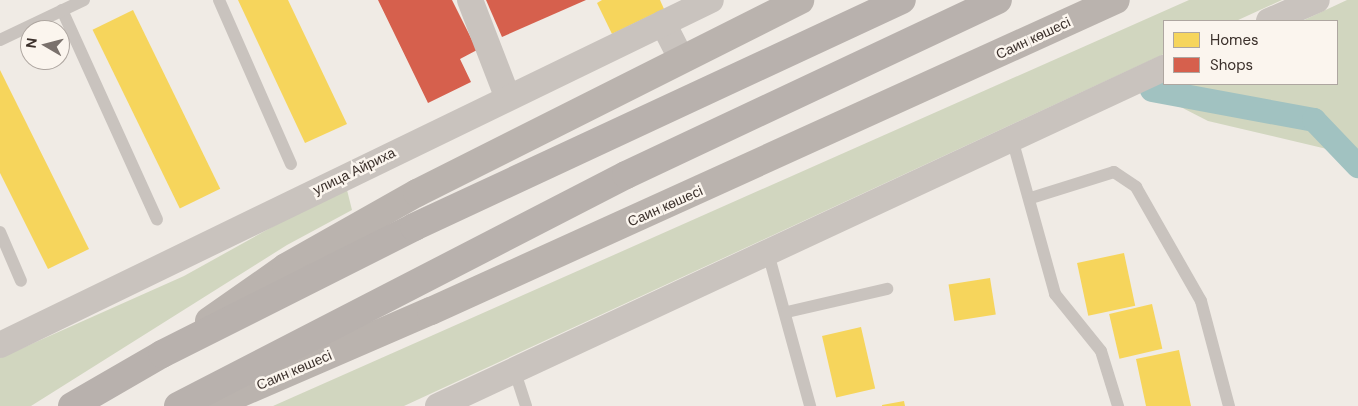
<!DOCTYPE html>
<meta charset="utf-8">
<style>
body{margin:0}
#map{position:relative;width:1358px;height:406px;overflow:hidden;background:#f0ebe5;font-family:"DM Sans",sans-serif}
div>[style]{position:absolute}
.green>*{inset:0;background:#d1d6bf}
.homes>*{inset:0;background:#f6d55c;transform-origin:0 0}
.shops>*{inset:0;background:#d6604d}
.canal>*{height:24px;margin:-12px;padding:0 12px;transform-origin:12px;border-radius:12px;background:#a1c2c1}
.service>*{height:12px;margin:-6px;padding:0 6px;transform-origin:6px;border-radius:6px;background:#c9c3be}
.minor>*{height:26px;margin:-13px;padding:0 13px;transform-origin:13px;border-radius:13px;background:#c9c3be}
.secondary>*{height:28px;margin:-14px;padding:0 14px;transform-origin:14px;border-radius:14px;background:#bab3ae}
.primary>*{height:28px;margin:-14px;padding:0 14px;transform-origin:14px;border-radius:14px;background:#b8b1ad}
span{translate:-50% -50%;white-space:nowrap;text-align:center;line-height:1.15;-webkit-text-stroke:5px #fbf5ee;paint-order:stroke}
.street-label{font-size:14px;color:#3b302b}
.legend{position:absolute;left:1163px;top:20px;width:175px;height:65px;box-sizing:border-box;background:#fbf5ee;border:1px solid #aea6a0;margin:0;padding:6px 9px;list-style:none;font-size:15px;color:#3b302b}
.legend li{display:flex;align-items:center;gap:10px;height:25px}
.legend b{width:25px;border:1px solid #aea6a0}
.north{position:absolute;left:20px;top:20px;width:50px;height:50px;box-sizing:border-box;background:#fbf5ee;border:1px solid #aea6a0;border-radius:50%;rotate:278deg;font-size:14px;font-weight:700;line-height:20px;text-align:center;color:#3b302b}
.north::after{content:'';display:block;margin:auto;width:18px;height:22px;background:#7a716c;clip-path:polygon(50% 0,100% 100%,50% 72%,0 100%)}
</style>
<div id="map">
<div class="green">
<div style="clip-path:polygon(1189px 0,1282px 0,1236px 21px,1164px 21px,1164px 54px,404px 406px,273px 406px)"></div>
<div style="clip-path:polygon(1347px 0,1358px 0,1358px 174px,1348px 154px,1208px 121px,1167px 100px,1190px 84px,1337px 84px,1337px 21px,1302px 21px)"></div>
<div style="clip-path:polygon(346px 186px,352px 210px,287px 245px,31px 406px,0 406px,0 358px,184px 276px)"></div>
</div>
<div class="homes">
<div style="clip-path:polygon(238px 0,288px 0,347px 124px,305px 143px)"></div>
<div style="clip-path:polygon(602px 0,660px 0,664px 9px,612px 34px,597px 3px)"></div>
<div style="left:133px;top:10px;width:199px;height:45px;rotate:64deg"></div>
<div style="clip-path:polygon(0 70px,89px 249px,48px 269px,0 173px)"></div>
<div style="left:1124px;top:253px;width:54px;height:48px;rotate:78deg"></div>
<div style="left:990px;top:278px;width:37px;height:42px;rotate:81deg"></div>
<div style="left:1152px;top:304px;width:46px;height:44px;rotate:77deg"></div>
<div style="left:861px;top:327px;width:63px;height:40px;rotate:77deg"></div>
<div style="clip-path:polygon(1179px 350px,1191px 406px,1146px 406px,1136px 359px)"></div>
<div style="clip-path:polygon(904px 401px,905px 406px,882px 406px,882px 405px)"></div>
</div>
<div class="shops">
<div style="clip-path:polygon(378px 0,452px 0,477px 50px,460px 59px,471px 82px,428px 103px)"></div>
<div style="clip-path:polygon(486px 0,586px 0,502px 37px)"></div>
</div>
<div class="canal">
<div style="left:1152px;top:90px;width:165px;rotate:10.5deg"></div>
<div style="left:1314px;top:120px;width:64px;rotate:46.3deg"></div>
</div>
<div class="service">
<div style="left:219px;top:0;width:179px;rotate:66.3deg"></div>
<div style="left:62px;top:10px;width:230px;rotate:65.6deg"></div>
<div style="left:0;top:40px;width:93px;rotate:-25.5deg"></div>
<div style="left:1011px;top:135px;width:165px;rotate:74.5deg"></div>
<div style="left:1055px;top:294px;width:73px;rotate:51.1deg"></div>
<div style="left:1101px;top:351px;width:58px;rotate:72.8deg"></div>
<div style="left:1031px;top:198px;width:87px;rotate:-17.4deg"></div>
<div style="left:1114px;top:172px;width:27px;rotate:34deg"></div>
<div style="left:1136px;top:187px;width:131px;rotate:60.3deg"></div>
<div style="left:1201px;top:301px;width:109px;rotate:75.1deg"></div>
<div style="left:0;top:232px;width:53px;rotate:66.8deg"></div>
<div style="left:768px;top:253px;width:159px;rotate:74.6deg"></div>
<div style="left:787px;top:312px;width:103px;rotate:-13deg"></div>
<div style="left:514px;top:369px;width:39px;rotate:72deg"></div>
</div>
<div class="minor">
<div style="left:470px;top:0;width:103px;rotate:68.9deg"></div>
<div style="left:1269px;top:21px;width:52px;rotate:-23.6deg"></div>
<div style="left:663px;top:23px;width:38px;rotate:63deg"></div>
<div style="left:0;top:345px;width:790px;rotate:-25.88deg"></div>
<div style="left:438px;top:406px;width:801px;rotate:-24.97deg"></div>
</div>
<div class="secondary">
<div style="left:209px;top:321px;width:94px;rotate:-35deg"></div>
<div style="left:286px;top:267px;width:150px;rotate:-29.5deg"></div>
<div style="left:417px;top:193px;width:429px;rotate:-26.7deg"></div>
<div style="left:211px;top:406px;width:240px;rotate:-23.4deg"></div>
<div style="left:431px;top:311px;width:752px;rotate:-24.42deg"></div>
</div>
<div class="primary">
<div style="left:72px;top:406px;width:104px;rotate:-30deg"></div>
<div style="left:162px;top:354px;width:282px;rotate:-26.7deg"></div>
<div style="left:414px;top:227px;width:538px;rotate:-24.95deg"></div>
<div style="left:178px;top:406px;width:504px;rotate:-27.28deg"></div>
<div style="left:626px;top:175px;width:411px;rotate:-25.2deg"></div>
</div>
<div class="street-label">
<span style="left:1033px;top:38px;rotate:-25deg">Саин көшесі</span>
<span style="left:354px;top:171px;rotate:-26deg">улица Айриха</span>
<span style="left:665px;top:206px;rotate:-24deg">Саин көшесі</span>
<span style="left:294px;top:370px;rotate:-23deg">Саин көшесі</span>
</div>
<ul class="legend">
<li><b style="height:14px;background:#f6d55c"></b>Homes</li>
<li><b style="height:14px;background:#d6604d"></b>Shops</li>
</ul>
<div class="north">N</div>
</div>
